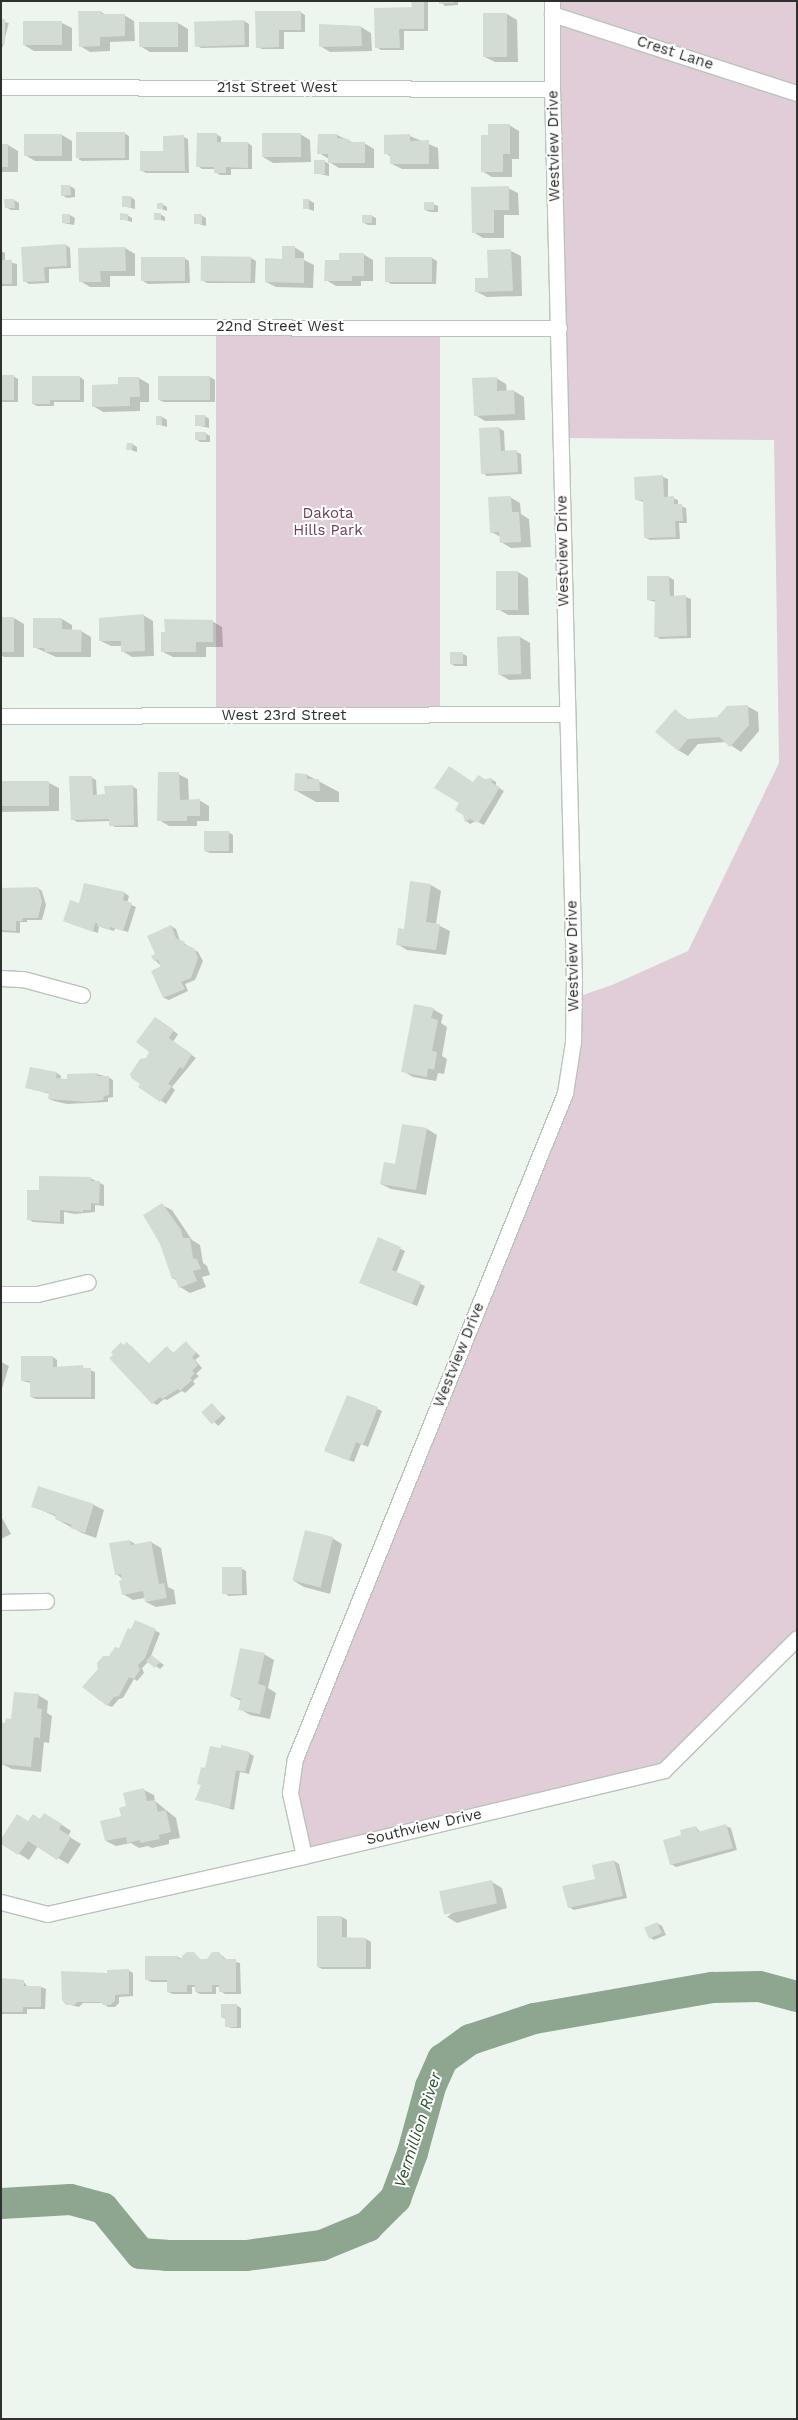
<!DOCTYPE html>
<style>
body{margin:0}
#map{position:relative;width:798px;height:2420px;overflow:hidden;background:#edf6ee;font-family:"Work Sans",sans-serif}
div>[style]{position:absolute}
.green>*{inset:0;background:#e1cdd8;transform-origin:0 0}
.shadow>*{inset:0;background:#0003;transform-origin:0 0}
.river>*{height:31px;margin:-15.5px;padding:0 15.5px;transform-origin:15.5px;border-radius:15.5px;background:#8ea68f}
.building>*{inset:0;background:#d3dcd4;transform-origin:0 0}
.roads{filter:drop-shadow(1px 0 #bac3ba) drop-shadow(-1px 0 #bac3ba) drop-shadow(0 1px #bac3ba) drop-shadow(0 -1px #bac3ba)}
.minor>*{height:15px;margin:-7.5px;padding:0 7.5px;transform-origin:7.5px;border-radius:7.5px;background:#fff}
span{translate:-50% -50%;white-space:nowrap;text-align:center;line-height:1.15;-webkit-text-stroke:4px #fff;paint-order:stroke}
.street-label{font-size:15px;color:#2d302d}
.park-label{font-size:15px;color:#693d57}
.water-label{font-size:16px;color:#2a512e;font-style:italic}
.frame{position:absolute;inset:0;border:2px solid #2d302d;pointer-events:none}
</style>
<div id="map">
<div class="green">
<div style="clip-path:polygon(552px 1px,797px 1px,797px 1638px,664px 1770px,304px 1856px,290px 1793px,295px 1759px,565px 1093px,574px 998px,612px 985px,688px 951px,779px 763px,774px 440px,561px 438px)"></div>
<div style="left:216px;top:327px;width:224px;height:390px"></div>
</div>
<div class="shadow">
<div style="clip-path:polygon(413px 1px,428px 1px,428px 31px,404px 31px,404px 50px,381px 50px,376px 47px,413px 8px)"></div>
<div style="clip-path:polygon(440px 1px,458px 1px,458px 5px,445px 6px)"></div>
<div style="clip-path:polygon(101px 12px,106px 15px,124px 15px,134px 21px,135px 41px,110px 42px,110px 51px,90px 52px,80px 46px)"></div>
<div style="clip-path:polygon(300px 12px,305px 15px,305px 32px,284px 32px,284px 49px,262px 49px,257px 47px)"></div>
<div style="clip-path:polygon(485px 14px,507px 14px,517px 20px,518px 62px,495px 62px,485px 57px)"></div>
<div style="left:1px;top:21px;width:8px;height:25px;rotate:14deg"></div>
<div style="clip-path:polygon(244px 21px,249px 24px,249px 47px,201px 48px,196px 45px,195px 23px)"></div>
<div style="clip-path:polygon(62px 23px,72px 28px,72px 51px,34px 51px,24px 45px)"></div>
<div style="clip-path:polygon(178px 23px,188px 29px,188px 52px,150px 52px,140px 46px)"></div>
<div style="clip-path:polygon(344px 25px,348px 27px,361px 27px,371px 33px,372px 51px,330px 52px,320px 46px,320px 26px)"></div>
<div style="clip-path:polygon(509px 125px,519px 131px,519px 159px,512px 159px,512px 177px,492px 177px,482px 171px)"></div>
<div style="clip-path:polygon(124px 133px,129px 136px,129px 160px,82px 161px,78px 159px)"></div>
<div style="clip-path:polygon(216px 134px,221px 137px,221px 143px,248px 143px,252px 146px,252px 169px,231px 169px,231px 175px,220px 175px,215px 172px,215px 169px,202px 169px,198px 166px)"></div>
<div style="clip-path:polygon(300px 134px,310px 140px,311px 162px,273px 163px,263px 157px)"></div>
<div style="clip-path:polygon(62px 135px,72px 141px,72px 161px,35px 161px,25px 155px)"></div>
<div style="clip-path:polygon(337px 135px,354px 143px,364px 143px,374px 149px,374px 168px,339px 168px,329px 162px,329px 176px,315px 173px,324px 161px,329px 164px,329px 159px,319px 153px)"></div>
<div style="clip-path:polygon(410px 136px,438px 148px,439px 169px,402px 169px,392px 164px,391px 157px,386px 153px)"></div>
<div style="clip-path:polygon(184px 137px,188px 139px,189px 173px,146px 173px,142px 171px)"></div>
<div style="clip-path:polygon(1px 145px,8px 145px,18px 151px,18px 172px,1px 172px)"></div>
<div style="clip-path:polygon(62px 186px,70px 186px,75px 189px,75px 197px,67px 198px,62px 195px)"></div>
<div style="clip-path:polygon(508px 188px,518px 193px,519px 215px,504px 215px,504px 238px,483px 238px,473px 232px)"></div>
<div style="clip-path:polygon(131px 197px,135px 200px,135px 209px,123px 206px)"></div>
<div style="clip-path:polygon(14px 200px,19px 203px,19px 210px,11px 210px,6px 207px)"></div>
<div style="clip-path:polygon(309px 200px,314px 203px,314px 211px,305px 208px)"></div>
<div style="clip-path:polygon(162px 204px,167px 207px,167px 211px,158px 208px)"></div>
<div style="clip-path:polygon(433px 204px,438px 206px,438px 212px,430px 212px,425px 210px)"></div>
<div style="clip-path:polygon(160px 214px,165px 217px,165px 221px,156px 219px)"></div>
<div style="clip-path:polygon(70px 215px,75px 218px,74px 225px,63px 223px)"></div>
<div style="clip-path:polygon(127px 215px,132px 218px,132px 222px,122px 219px)"></div>
<div style="clip-path:polygon(201px 215px,206px 218px,206px 226px,195px 223px)"></div>
<div style="clip-path:polygon(372px 216px,376px 218px,376px 225px,368px 225px,364px 223px)"></div>
<div style="clip-path:polygon(66px 245px,70px 248px,71px 268px,49px 269px,49px 283px,29px 284px,24px 281px)"></div>
<div style="clip-path:polygon(294px 247px,304px 253px,304px 260px,314px 265px,313px 288px,276px 287px,266px 282px)"></div>
<div style="clip-path:polygon(125px 248px,135px 254px,135px 276px,110px 276px,110px 287px,90px 287px,80px 281px)"></div>
<div style="clip-path:polygon(1px 251px,5px 253px,5px 261px,17px 264px,17px 286px,1px 286px)"></div>
<div style="clip-path:polygon(511px 251px,521px 256px,522px 296px,487px 297px,477px 292px)"></div>
<div style="clip-path:polygon(363px 254px,373px 260px,373px 281px,361px 281px,361px 286px,336px 286px,326px 280px,340px 261px)"></div>
<div style="clip-path:polygon(203px 257px,251px 258px,256px 261px,255px 283px,207px 283px,202px 280px)"></div>
<div style="clip-path:polygon(184px 258px,189px 261px,190px 283px,148px 284px,143px 281px)"></div>
<div style="clip-path:polygon(432px 258px,437px 261px,436px 284px,391px 284px,386px 281px)"></div>
<div style="clip-path:polygon(1px 376px,13px 376px,18px 379px,18px 402px,1px 402px)"></div>
<div style="clip-path:polygon(80px 377px,84px 380px,84px 402px,54px 402px,54px 406px,37px 406px,33px 404px)"></div>
<div style="clip-path:polygon(159px 377px,210px 377px,215px 380px,215px 402px,164px 402px,159px 400px)"></div>
<div style="clip-path:polygon(119px 378px,139px 378px,149px 384px,149px 402px,140px 402px,140px 411px,103px 412px,93px 406px,119px 385px)"></div>
<div style="clip-path:polygon(496px 378px,506px 384px,507px 392px,514px 391px,524px 397px,525px 420px,485px 421px,475px 415px)"></div>
<div style="clip-path:polygon(205px 416px,209px 419px,209px 428px,196px 425px)"></div>
<div style="clip-path:polygon(162px 417px,167px 420px,167px 427px,157px 424px)"></div>
<div style="clip-path:polygon(499px 428px,504px 431px,505px 452px,517px 452px,521px 454px,522px 474px,487px 476px,483px 473px,480px 429px)"></div>
<div style="clip-path:polygon(205px 433px,210px 436px,210px 442px,200px 442px,196px 439px)"></div>
<div style="clip-path:polygon(132px 444px,137px 447px,137px 452px,128px 449px)"></div>
<div style="clip-path:polygon(663px 477px,668px 479px,668px 498px,673px 498px,678px 500px,678px 505px,686px 508px,687px 523px,679px 523px,680px 539px,650px 540px,646px 538px,644px 502px,637px 500px)"></div>
<div style="clip-path:polygon(510px 497px,520px 503px,521px 514px,529px 519px,531px 547px,511px 548px,501px 542px,501px 537px,491px 532px)"></div>
<div style="clip-path:polygon(518px 572px,528px 578px,529px 615px,508px 615px,498px 609px,497px 573px)"></div>
<div style="clip-path:polygon(648px 577px,669px 577px,674px 580px,674px 597px,686px 597px,691px 599px,691px 638px,660px 639px,656px 636px,656px 602px,648px 600px)"></div>
<div style="clip-path:polygon(143px 615px,153px 621px,154px 656px,132px 657px,122px 651px,122px 646px,111px 646px,101px 641px)"></div>
<div style="clip-path:polygon(14px 618px,24px 624px,24px 657px,4px 657px,1px 655px,1px 619px)"></div>
<div style="clip-path:polygon(62px 619px,72px 625px,72px 631px,81px 631px,91px 637px,91px 657px,56px 657px,34px 647px)"></div>
<div style="clip-path:polygon(212px 621px,222px 627px,223px 647px,206px 647px,206px 657px,173px 657px,163px 652px)"></div>
<div style="clip-path:polygon(520px 637px,530px 643px,531px 679px,509px 680px,499px 674px)"></div>
<div style="clip-path:polygon(463px 654px,467px 656px,467px 666px,455px 666px,451px 664px)"></div>
<div style="clip-path:polygon(747px 706px,758px 712px,759px 731px,741px 752px,726px 742px,698px 744px,688px 756px,678px 750px,675px 711px,689px 720px,718px 718px)"></div>
<div style="clip-path:polygon(178px 774px,188px 779px,189px 801px,199px 800px,209px 806px,209px 821px,197px 821px,197px 826px,169px 826px,159px 820px)"></div>
<div style="clip-path:polygon(307px 775px,339px 792px,339px 802px,316px 802px,295px 790px)"></div>
<div style="clip-path:polygon(91px 777px,96px 780px,97px 796px,106px 796px,132px 786px,137px 789px,138px 827px,115px 827px,111px 825px,110px 821px,77px 822px,72px 819px)"></div>
<div style="clip-path:polygon(491px 779px,496px 782px,496px 786px,504px 791px,484px 825px,476px 821px,470px 824px,466px 821px,484px 780px)"></div>
<div style="clip-path:polygon(1px 783px,49px 783px,59px 788px,59px 811px,1px 812px)"></div>
<div style="clip-path:polygon(228px 832px,233px 835px,233px 853px,210px 853px,205px 851px)"></div>
<div style="clip-path:polygon(431px 885px,441px 891px,436px 924px,450px 931px,446px 955px,407px 950px,397px 944px)"></div>
<div style="clip-path:polygon(38px 888px,42px 891px,46px 905px,42px 920px,27px 920px,27px 922px,20px 922px,20px 933px,1px 932px,1px 890px)"></div>
<div style="clip-path:polygon(125px 893px,129px 896px,127px 903px,136px 907px,128px 932px,115px 928px,114px 931px,99px 926px,98px 933px,69px 923px,80px 904px)"></div>
<div style="clip-path:polygon(171px 926px,176px 929px,180px 941px,198px 952px,203px 961px,195px 980px,185px 984px,188px 991px,169px 1000px,164px 998px,153px 971px,162px 967px,155px 960px)"></div>
<div style="clip-path:polygon(433px 1009px,443px 1015px,441px 1023px,447px 1027px,442px 1056px,447px 1059px,444px 1074px,438px 1073px,436px 1081px,413px 1077px,403px 1071px)"></div>
<div style="clip-path:polygon(160px 1022px,178px 1034px,173px 1042px,196px 1058px,172px 1087px,175px 1090px,166px 1104px,140px 1086px)"></div>
<div style="clip-path:polygon(31px 1068px,57px 1073px,61px 1076px,60px 1080px,68px 1081px,68px 1076px,97px 1074px,108px 1077px,113px 1080px,113px 1097px,108px 1098px,108px 1102px,67px 1104px,54px 1101px,49px 1099px,50px 1094px,27px 1088px)"></div>
<div style="clip-path:polygon(427px 1129px,437px 1135px,426px 1195px,391px 1189px,381px 1184px)"></div>
<div style="clip-path:polygon(90px 1178px,104px 1185px,104px 1206px,95px 1205px,95px 1212px,75px 1214px,64px 1212px,64px 1224px,33px 1222px,28px 1219px,40px 1191px)"></div>
<div style="clip-path:polygon(162px 1205px,172px 1210px,192px 1240px,200px 1245px,203px 1263px,207px 1266px,210px 1275px,202px 1277px,206px 1287px,190px 1293px,180px 1287px,177px 1281px,173px 1278px)"></div>
<div style="clip-path:polygon(379px 1239px,405px 1251px,396px 1273px,425px 1286px,417px 1306px,365px 1285px)"></div>
<div style="clip-path:polygon(186px 1343px,200px 1356px,195px 1360px,202px 1368px,196px 1374px,199px 1376px,193px 1381px,195px 1384px,185px 1393px,182px 1391px,167px 1400px,164px 1399px,157px 1405px,153px 1403px,124px 1346px,127px 1344px,131px 1346px,149px 1364px,167px 1348px,174px 1353px)"></div>
<div style="clip-path:polygon(53px 1357px,57px 1360px,57px 1368px,82px 1367px,95px 1372px,95px 1399px,36px 1399px,31px 1397px,31px 1383px,22px 1381px)"></div>
<div style="clip-path:polygon(1px 1362px,9px 1366px,1px 1392px)"></div>
<div style="clip-path:polygon(348px 1396px,382px 1411px,368px 1447px,361px 1444px,354px 1462px,330px 1453px)"></div>
<div style="left:212px;top:1405px;width:19px;height:11px;rotate:43deg"></div>
<div style="clip-path:polygon(38px 1487px,94px 1505px,104px 1510px,96px 1538px,82px 1533px,56px 1519px,57px 1517px,32px 1506px)"></div>
<div style="clip-path:polygon(1px 1516px,11px 1534px,1px 1539px)"></div>
<div style="clip-path:polygon(332px 1538px,342px 1544px,330px 1594px,304px 1587px,294px 1581px)"></div>
<div style="clip-path:polygon(130px 1541px,137px 1545px,151px 1542px,161px 1548px,168px 1587px,174px 1590px,176px 1604px,156px 1607px,146px 1602px,145px 1598px,133px 1600px,123px 1594px,123px 1579px,116px 1574px)"></div>
<div style="clip-path:polygon(241px 1568px,246px 1571px,247px 1595px,229px 1596px,224px 1593px)"></div>
<div style="clip-path:polygon(136px 1621px,160px 1633px,151px 1656px,164px 1665px,160px 1669px,149px 1661px,142px 1668px,144px 1673px,137px 1681px,134px 1679px,123px 1698px,119px 1699px,112px 1707px,107px 1705px,109px 1657px,120px 1650px)"></div>
<div style="clip-path:polygon(264px 1654px,274px 1660px,268px 1688px,276px 1693px,270px 1719px,250px 1715px,240px 1709px,241px 1701px,231px 1696px)"></div>
<div style="clip-path:polygon(38px 1695px,48px 1701px,47px 1713px,52px 1716px,49px 1743px,44px 1742px,41px 1772px,12px 1769px,2px 1764px,7px 1724px)"></div>
<div style="clip-path:polygon(249px 1753px,254px 1756px,249px 1774px,240px 1772px,234px 1810px,197px 1799px,202px 1786px,198px 1783px,206px 1770px)"></div>
<div style="clip-path:polygon(144px 1790px,154px 1795px,155px 1801px,176px 1818px,180px 1838px,169px 1840px,169px 1844px,152px 1848px,148px 1846px,139px 1848px,131px 1843px,116px 1846px,106px 1841px,128px 1807px)"></div>
<div style="clip-path:polygon(55px 1820px,71px 1831px,68px 1836px,81px 1844px,68px 1864px,38px 1846px,29px 1860px,1px 1842px,29px 1822px)"></div>
<div style="clip-path:polygon(726px 1826px,731px 1828px,737px 1850px,676px 1867px,671px 1864px,683px 1836px,696px 1827px,701px 1833px)"></div>
<div style="clip-path:polygon(614px 1861px,619px 1864px,627px 1898px,574px 1910px,569px 1907px)"></div>
<div style="clip-path:polygon(492px 1882px,502px 1888px,507px 1908px,457px 1923px,447px 1917px)"></div>
<div style="clip-path:polygon(318px 1917px,342px 1917px,347px 1920px,347px 1938px,366px 1939px,371px 1942px,371px 1969px,322px 1969px,318px 1967px)"></div>
<div style="clip-path:polygon(657px 1923px,662px 1926px,666px 1935px,654px 1940px,649px 1937px)"></div>
<div style="clip-path:polygon(194px 1953px,202px 1961px,207px 1961px,219px 1953px,227px 1960px,240px 1963px,241px 1994px,225px 1994px,220px 1991px,220px 1987px,216px 1987px,216px 1994px,200px 1994px,196px 1992px,196px 1987px,192px 1987px,192px 1994px,173px 1994px,168px 1992px,168px 1982px,151px 1982px,146px 1979px,146px 1957px,178px 1957px,184px 1960px)"></div>
<div style="clip-path:polygon(128px 1970px,133px 1973px,133px 1996px,119px 1997px,119px 2003px,115px 2007px,108px 2007px,103px 2003px,83px 2003px,79px 2007px,66px 2004px,109px 1975px)"></div>
<div style="clip-path:polygon(1px 1979px,14px 1979px,24px 1982px,28px 1987px,41px 1987px,46px 1989px,45px 2009px,27px 2009px,27px 2014px,1px 2014px)"></div>
<div style="clip-path:polygon(236px 2005px,241px 2008px,241px 2028px,231px 2028px,226px 2026px,226px 2019px,222px 2017px)"></div>
</div>
<div class="river">
<div style="left:1px;top:2203px;width:69px;rotate:-3.3deg"></div>
<div style="left:70px;top:2199px;width:34px;rotate:15deg"></div>
<div style="left:103px;top:2208px;width:58px;rotate:50.6deg"></div>
<div style="left:140px;top:2253px;width:26px;rotate:4deg"></div>
<div style="left:166px;top:2255px;width:80px"></div>
<div style="left:246px;top:2255px;width:76px;rotate:-7.6deg"></div>
<div style="left:321px;top:2245px;width:50px;rotate:-22.4deg"></div>
<div style="left:367px;top:2226px;width:40px;rotate:-45deg"></div>
<div style="left:395px;top:2198px;width:49px;rotate:-69.7deg"></div>
<div style="left:412px;top:2152px;width:68px;rotate:-74.7deg"></div>
<div style="left:430px;top:2086px;width:30px;rotate:-66deg"></div>
<div style="left:442px;top:2059px;width:34px;rotate:-36deg"></div>
<div style="left:470px;top:2039px;width:67px;rotate:-18.2deg"></div>
<div style="left:534px;top:2018px;width:181px;rotate:-9.9deg"></div>
<div style="left:712px;top:1987px;width:47px;rotate:-1.2deg"></div>
<div style="left:759px;top:1986px;width:39px;rotate:15deg"></div>
</div>
<div class="building">
<div style="clip-path:polygon(411px 1px,424px 1px,424px 29px,399px 29px,400px 48px,375px 48px,374px 8px,412px 7px)"></div>
<div style="clip-path:polygon(439px 1px,454px 1px,454px 3px,439px 4px)"></div>
<div style="clip-path:polygon(78px 11px,101px 11px,101px 14px,125px 14px,125px 36px,100px 37px,100px 46px,79px 47px)"></div>
<div style="clip-path:polygon(255px 11px,301px 11px,301px 30px,279px 30px,279px 47px,256px 48px)"></div>
<div style="left:483px;top:13px;width:24px;height:44px"></div>
<div style="left:1px;top:19px;width:4px;height:25px"></div>
<div style="left:244px;top:20px;width:25px;height:50px;rotate:88deg"></div>
<div style="left:23px;top:21px;width:39px;height:24px"></div>
<div style="left:139px;top:22px;width:39px;height:25px"></div>
<div style="clip-path:polygon(319px 24px,361px 26px,362px 46px,319px 47px)"></div>
<div style="clip-path:polygon(488px 124px,510px 124px,510px 154px,503px 154px,503px 172px,481px 172px,481px 135px,488px 135px)"></div>
<div style="left:125px;top:132px;width:26px;height:49px;rotate:90deg"></div>
<div style="clip-path:polygon(197px 133px,217px 133px,217px 142px,248px 142px,248px 168px,226px 167px,226px 173px,214px 173px,214px 167px,196px 167px)"></div>
<div style="left:301px;top:133px;width:24px;height:39px;rotate:90deg"></div>
<div style="left:24px;top:134px;width:38px;height:22px"></div>
<div style="clip-path:polygon(318px 134px,337px 134px,337px 138px,349px 139px,349px 142px,365px 142px,365px 163px,328px 163px,328px 154px,317px 154px)"></div>
<div style="clip-path:polygon(410px 134px,410px 141px,429px 140px,429px 164px,390px 164px,390px 154px,384px 154px,384px 135px)"></div>
<div style="clip-path:polygon(184px 135px,185px 171px,140px 171px,140px 151px,163px 151px,163px 136px)"></div>
<div style="left:1px;top:144px;width:7px;height:23px"></div>
<div style="left:314px;top:160px;width:11px;height:14px"></div>
<div style="clip-path:polygon(61px 185px,70px 185px,71px 195px,61px 196px)"></div>
<div style="clip-path:polygon(509px 186px,509px 210px,494px 210px,494px 233px,472px 233px,471px 187px)"></div>
<div style="left:122px;top:196px;width:9px;height:11px"></div>
<div style="clip-path:polygon(4px 199px,14px 199px,15px 208px,5px 208px)"></div>
<div style="left:303px;top:199px;width:6px;height:10px"></div>
<div style="left:434px;top:202px;width:8px;height:10px;rotate:90deg"></div>
<div style="left:157px;top:203px;width:6px;height:6px"></div>
<div style="clip-path:polygon(120px 213px,128px 214px,128px 220px,120px 220px)"></div>
<div style="left:154px;top:213px;width:7px;height:7px"></div>
<div style="left:62px;top:214px;width:8px;height:9px"></div>
<div style="left:194px;top:214px;width:8px;height:10px"></div>
<div style="left:362px;top:215px;width:10px;height:8px"></div>
<div style="clip-path:polygon(66px 244px,67px 266px,44px 267px,45px 281px,23px 282px,21px 247px)"></div>
<div style="clip-path:polygon(282px 246px,295px 246px,295px 258px,304px 258px,304px 283px,265px 282px,265px 258px,282px 259px)"></div>
<div style="clip-path:polygon(125px 247px,126px 271px,100px 271px,101px 282px,79px 282px,78px 248px)"></div>
<div style="clip-path:polygon(511px 249px,513px 291px,475px 292px,475px 278px,488px 278px,487px 250px)"></div>
<div style="clip-path:polygon(339px 253px,364px 253px,364px 276px,352px 276px,352px 281px,324px 281px,325px 260px,339px 260px)"></div>
<div style="left:201px;top:256px;width:50px;height:25px;rotate:1deg"></div>
<div style="left:185px;top:257px;width:24px;height:44px;rotate:90deg"></div>
<div style="left:385px;top:257px;width:47px;height:25px"></div>
<div style="left:1px;top:260px;width:11px;height:24px"></div>
<div style="left:1px;top:375px;width:13px;height:25px"></div>
<div style="clip-path:polygon(32px 376px,80px 376px,80px 400px,50px 400px,50px 404px,32px 404px)"></div>
<div style="left:158px;top:376px;width:52px;height:24px"></div>
<div style="clip-path:polygon(118px 377px,139px 377px,140px 397px,130px 397px,130px 406px,92px 407px,92px 385px,118px 384px)"></div>
<div style="clip-path:polygon(497px 377px,497px 391px,514px 390px,515px 414px,474px 416px,472px 378px)"></div>
<div style="left:195px;top:415px;width:10px;height:11px"></div>
<div style="left:156px;top:416px;width:6px;height:9px"></div>
<div style="clip-path:polygon(499px 427px,501px 451px,517px 450px,518px 472px,481px 474px,479px 428px)"></div>
<div style="left:195px;top:432px;width:11px;height:8px"></div>
<div style="clip-path:polygon(127px 443px,133px 443px,132px 450px,126px 450px)"></div>
<div style="clip-path:polygon(663px 475px,664px 497px,674px 496px,674px 504px,682px 504px,683px 521px,675px 521px,676px 537px,644px 538px,643px 500px,635px 500px,634px 477px)"></div>
<div style="clip-path:polygon(511px 496px,512px 512px,519px 512px,521px 542px,500px 543px,499px 532px,490px 533px,488px 497px)"></div>
<div style="left:496px;top:571px;width:22px;height:39px"></div>
<div style="clip-path:polygon(647px 576px,669px 576px,670px 596px,686px 595px,687px 636px,654px 637px,655px 600px,647px 600px)"></div>
<div style="clip-path:polygon(144px 614px,145px 651px,121px 652px,121px 641px,99px 641px,99px 618px)"></div>
<div style="left:1px;top:617px;width:13px;height:35px"></div>
<div style="clip-path:polygon(33px 618px,62px 618px,62px 629px,82px 630px,81px 652px,45px 652px,44px 648px,33px 648px)"></div>
<div style="clip-path:polygon(164px 619px,213px 620px,213px 642px,196px 642px,196px 652px,161px 652px,161px 632px,165px 632px)"></div>
<div style="left:520px;top:636px;width:38px;height:23px;rotate:88deg"></div>
<div style="left:450px;top:652px;width:13px;height:12px"></div>
<div style="clip-path:polygon(748px 705px,749px 725px,730px 747px,719px 737px,688px 739px,678px 751px,655px 732px,675px 709px,686px 719px,717px 717px,727px 706px)"></div>
<div style="clip-path:polygon(449px 766px,473px 782px,478px 775px,485px 779px,492px 778px,492px 783px,500px 787px,478px 823px,470px 819px,465px 822px,463px 815px,455px 810px,459px 803px,434px 788px)"></div>
<div style="clip-path:polygon(158px 772px,179px 772px,180px 800px,200px 799px,200px 816px,187px 816px,187px 821px,157px 821px)"></div>
<div style="clip-path:polygon(295px 773px,307px 774px,307px 779px,319px 779px,320px 791px,294px 791px)"></div>
<div style="clip-path:polygon(69px 776px,92px 776px,93px 795px,105px 794px,104px 786px,133px 785px,134px 825px,109px 826px,109px 819px,71px 820px)"></div>
<div style="left:49px;top:781px;width:25px;height:48px;rotate:90deg"></div>
<div style="left:204px;top:831px;width:25px;height:20px"></div>
<div style="clip-path:polygon(410px 881px,431px 884px,426px 922px,440px 924px,436px 950px,396px 945px,398px 928px,404px 929px)"></div>
<div style="clip-path:polygon(84px 883px,125px 892px,123px 900px,132px 903px,123px 931px,110px 927px,109px 930px,97px 926px,98px 924px,95px 923px,93px 932px,63px 921px,70px 900px,79px 903px)"></div>
<div style="clip-path:polygon(38px 887px,42px 901px,38px 918px,22px 918px,23px 921px,16px 921px,16px 931px,1px 930px,1px 888px)"></div>
<div style="clip-path:polygon(171px 925px,176px 938px,185px 942px,184px 945px,194px 948px,198px 958px,191px 978px,181px 982px,185px 989px,163px 998px,151px 971px,161px 966px,158px 960px,154px 961px,151px 956px,155px 954px,147px 936px)"></div>
<div style="clip-path:polygon(414px 1004px,434px 1008px,431px 1018px,438px 1020px,432px 1051px,437px 1052px,434px 1070px,428px 1068px,427px 1077px,401px 1072px)"></div>
<div style="clip-path:polygon(155px 1017px,174px 1030px,169px 1038px,192px 1054px,183px 1069px,180px 1067px,168px 1084px,172px 1086px,160px 1102px,138px 1087px,140px 1084px,131px 1078px,130px 1074px,140px 1059px,146px 1058px,149px 1052px,136px 1042px)"></div>
<div style="clip-path:polygon(30px 1067px,57px 1072px,56px 1078px,67px 1079px,67px 1074px,97px 1073px,97px 1076px,109px 1076px,109px 1095px,104px 1096px,103px 1100px,87px 1102px,48px 1099px,49px 1093px,25px 1088px)"></div>
<div style="clip-path:polygon(402px 1124px,427px 1128px,416px 1190px,380px 1184px,384px 1162px,395px 1164px)"></div>
<div style="clip-path:polygon(39px 1176px,91px 1177px,91px 1181px,100px 1181px,99px 1204px,91px 1203px,91px 1210px,83px 1210px,83px 1212px,60px 1210px,60px 1222px,27px 1220px,27px 1190px,39px 1190px)"></div>
<div style="clip-path:polygon(162px 1203px,181px 1230px,183px 1238px,190px 1238px,193px 1258px,197px 1259px,201px 1269px,193px 1271px,197px 1281px,179px 1288px,175px 1278px,172px 1279px,160px 1244px,143px 1215px)"></div>
<div style="clip-path:polygon(378px 1237px,401px 1247px,392px 1270px,421px 1282px,412px 1304px,359px 1283px)"></div>
<div style="clip-path:polygon(186px 1341px,196px 1353px,192px 1357px,198px 1365px,192px 1371px,195px 1373px,190px 1378px,192px 1380px,180px 1391px,178px 1389px,162px 1399px,160px 1397px,152px 1404px,109px 1358px,113px 1355px,111px 1352px,121px 1342px,123px 1345px,127px 1342px,148px 1364px,167px 1346px,173px 1353px)"></div>
<div style="clip-path:polygon(21px 1356px,53px 1356px,53px 1367px,83px 1365px,83px 1368px,91px 1368px,91px 1397px,30px 1397px,30px 1381px,21px 1381px)"></div>
<div style="clip-path:polygon(347px 1395px,378px 1407px,363px 1445px,356px 1442px,349px 1461px,324px 1451px)"></div>
<div style="left:212px;top:1403px;width:16px;height:14px;rotate:50deg"></div>
<div style="clip-path:polygon(38px 1486px,94px 1504px,85px 1533px,70px 1528px,72px 1525px,55px 1519px,56px 1515px,31px 1507px)"></div>
<div style="left:305px;top:1530px;width:29px;height:52px;rotate:14deg"></div>
<div style="clip-path:polygon(130px 1540px,131px 1545px,151px 1541px,159px 1584px,164px 1583px,167px 1598px,145px 1602px,143px 1591px,122px 1595px,119px 1581px,122px 1580px,121px 1574px,115px 1575px,109px 1543px)"></div>
<div style="left:222px;top:1567px;width:20px;height:27px"></div>
<div style="clip-path:polygon(135px 1620px,156px 1629px,145px 1658px,138px 1665px,140px 1670px,134px 1679px,129px 1677px,119px 1696px,114px 1697px,107px 1706px,82px 1687px,98px 1669px,97px 1663px,103px 1656px,109px 1656px,115px 1647px,119px 1648px,128px 1628px,131px 1629px)"></div>
<div style="clip-path:polygon(240px 1648px,265px 1653px,258px 1684px,266px 1686px,260px 1714px,238px 1710px,241px 1699px,230px 1696px)"></div>
<div style="clip-path:polygon(152px 1655px,160px 1662px,155px 1668px,146px 1661px)"></div>
<div style="clip-path:polygon(14px 1692px,39px 1694px,37px 1708px,42px 1709px,40px 1738px,34px 1737px,31px 1767px,1px 1764px,1px 1722px,5px 1723px,6px 1718px,11px 1719px)"></div>
<div style="clip-path:polygon(221px 1745px,250px 1752px,245px 1772px,236px 1770px,230px 1808px,195px 1800px,201px 1785px,197px 1784px,201px 1767px,205px 1768px,210px 1746px,221px 1748px)"></div>
<div style="clip-path:polygon(144px 1788px,147px 1801px,155px 1800px,158px 1812px,166px 1810px,171px 1832px,159px 1835px,160px 1839px,140px 1843px,140px 1840px,127px 1843px,126px 1837px,105px 1841px,100px 1821px,121px 1816px,119px 1808px,126px 1806px,123px 1793px)"></div>
<div style="clip-path:polygon(44px 1813px,62px 1824px,59px 1829px,71px 1837px,57px 1860px,28px 1841px,18px 1855px,1px 1844px,1px 1839px,17px 1814px,28px 1821px,33px 1814px,40px 1819px)"></div>
<div style="clip-path:polygon(726px 1824px,733px 1848px,670px 1865px,663px 1840px,681px 1835px,680px 1830px,696px 1826px,698px 1832px)"></div>
<div style="clip-path:polygon(614px 1860px,623px 1896px,568px 1908px,562px 1886px,595px 1879px,592px 1865px)"></div>
<div style="left:492px;top:1880px;width:24px;height:54px;rotate:78deg"></div>
<div style="clip-path:polygon(317px 1916px,342px 1916px,342px 1937px,366px 1938px,366px 1967px,317px 1967px)"></div>
<div style="left:657px;top:1922px;width:12px;height:14px;rotate:66deg"></div>
<div style="clip-path:polygon(187px 1952px,194px 1952px,200px 1959px,207px 1959px,212px 1952px,219px 1952px,224px 1959px,236px 1959px,236px 1992px,219px 1992px,219px 1985px,212px 1985px,212px 1992px,195px 1992px,195px 1985px,187px 1985px,187px 1992px,167px 1992px,167px 1980px,145px 1980px,145px 1956px,178px 1956px,178px 1959px,182px 1959px,182px 1956px)"></div>
<div style="clip-path:polygon(129px 1969px,129px 1994px,115px 1995px,115px 2001px,110px 2005px,103px 2005px,100px 2002px,78px 2002px,74px 2005px,66px 2005px,62px 2000px,61px 1971px,107px 1973px,107px 1970px)"></div>
<div style="clip-path:polygon(1px 1978px,24px 1980px,24px 1986px,41px 1986px,41px 2007px,23px 2007px,23px 2012px,1px 2012px)"></div>
<div style="clip-path:polygon(221px 2004px,237px 2004px,237px 2027px,225px 2027px,225px 2017px,221px 2018px)"></div>
</div>
<div class="roads">
<div class="minor">
<div style="left:552px;top:14px;width:257px;rotate:17.9deg"></div>
<div style="left:1px;top:87px;width:551px;rotate:0.21deg"></div>
<div style="left:1px;top:327px;width:558px;rotate:0.1deg"></div>
<div style="left:1px;top:716px;width:566px;rotate:-0.2deg"></div>
<div style="left:1px;top:978px;width:22px;rotate:3deg"></div>
<div style="left:23px;top:979px;width:61px;rotate:15.2deg"></div>
<div style="left:1px;top:1294px;width:36px"></div>
<div style="left:37px;top:1294px;width:52px;rotate:-13.2deg"></div>
<div style="left:1px;top:1602px;width:45px;rotate:-1.3deg"></div>
<div style="left:304px;top:1856px;width:65px;rotate:-102.5deg"></div>
<div style="left:290px;top:1793px;width:34px;rotate:-82deg"></div>
<div style="left:295px;top:1759px;width:719px;rotate:-67.93deg"></div>
<div style="left:565px;top:1093px;width:52px;rotate:-81.1deg"></div>
<div style="left:573px;top:1042px;width:61px;rotate:-89.1deg"></div>
<div style="left:574px;top:981px;width:892px;rotate:-91.41deg"></div>
<div style="left:552px;top:89px;width:88px;rotate:-90deg"></div>
<div style="left:1px;top:1902px;width:48px;rotate:14.6deg"></div>
<div style="left:47px;top:1914px;width:263px;rotate:-12.7deg"></div>
<div style="left:304px;top:1856px;width:370px;rotate:-13.4deg"></div>
<div style="left:664px;top:1770px;width:187px;rotate:-44.8deg"></div>
</div>
</div>
<div class="street-label">
<span style="left:675px;top:53px;rotate:18deg">Crest Lane</span>
<span style="left:277px;top:88px">21st Street West</span>
<span style="left:554px;top:146px;rotate:-91deg">Westview Drive</span>
<span style="left:280px;top:327px">22nd Street West</span>
<span style="left:563px;top:551px;rotate:-91deg">Westview Drive</span>
<span style="left:284px;top:716px">West 23rd Street</span>
<span style="left:573px;top:956px;rotate:-91deg">Westview Drive</span>
<span style="left:459px;top:1355px;rotate:-68deg">Westview Drive</span>
<span style="left:424px;top:1827px;rotate:-13deg">Southview Drive</span>
</div>
<div class="park-label">
<span style="left:328px;top:522px">Dakota<br>Hills Park</span>
</div>
<div class="water-label">
<span style="left:418px;top:2130px;rotate:-72deg">Vermillion River</span>
</div>
<div class="frame"></div>
</div>
